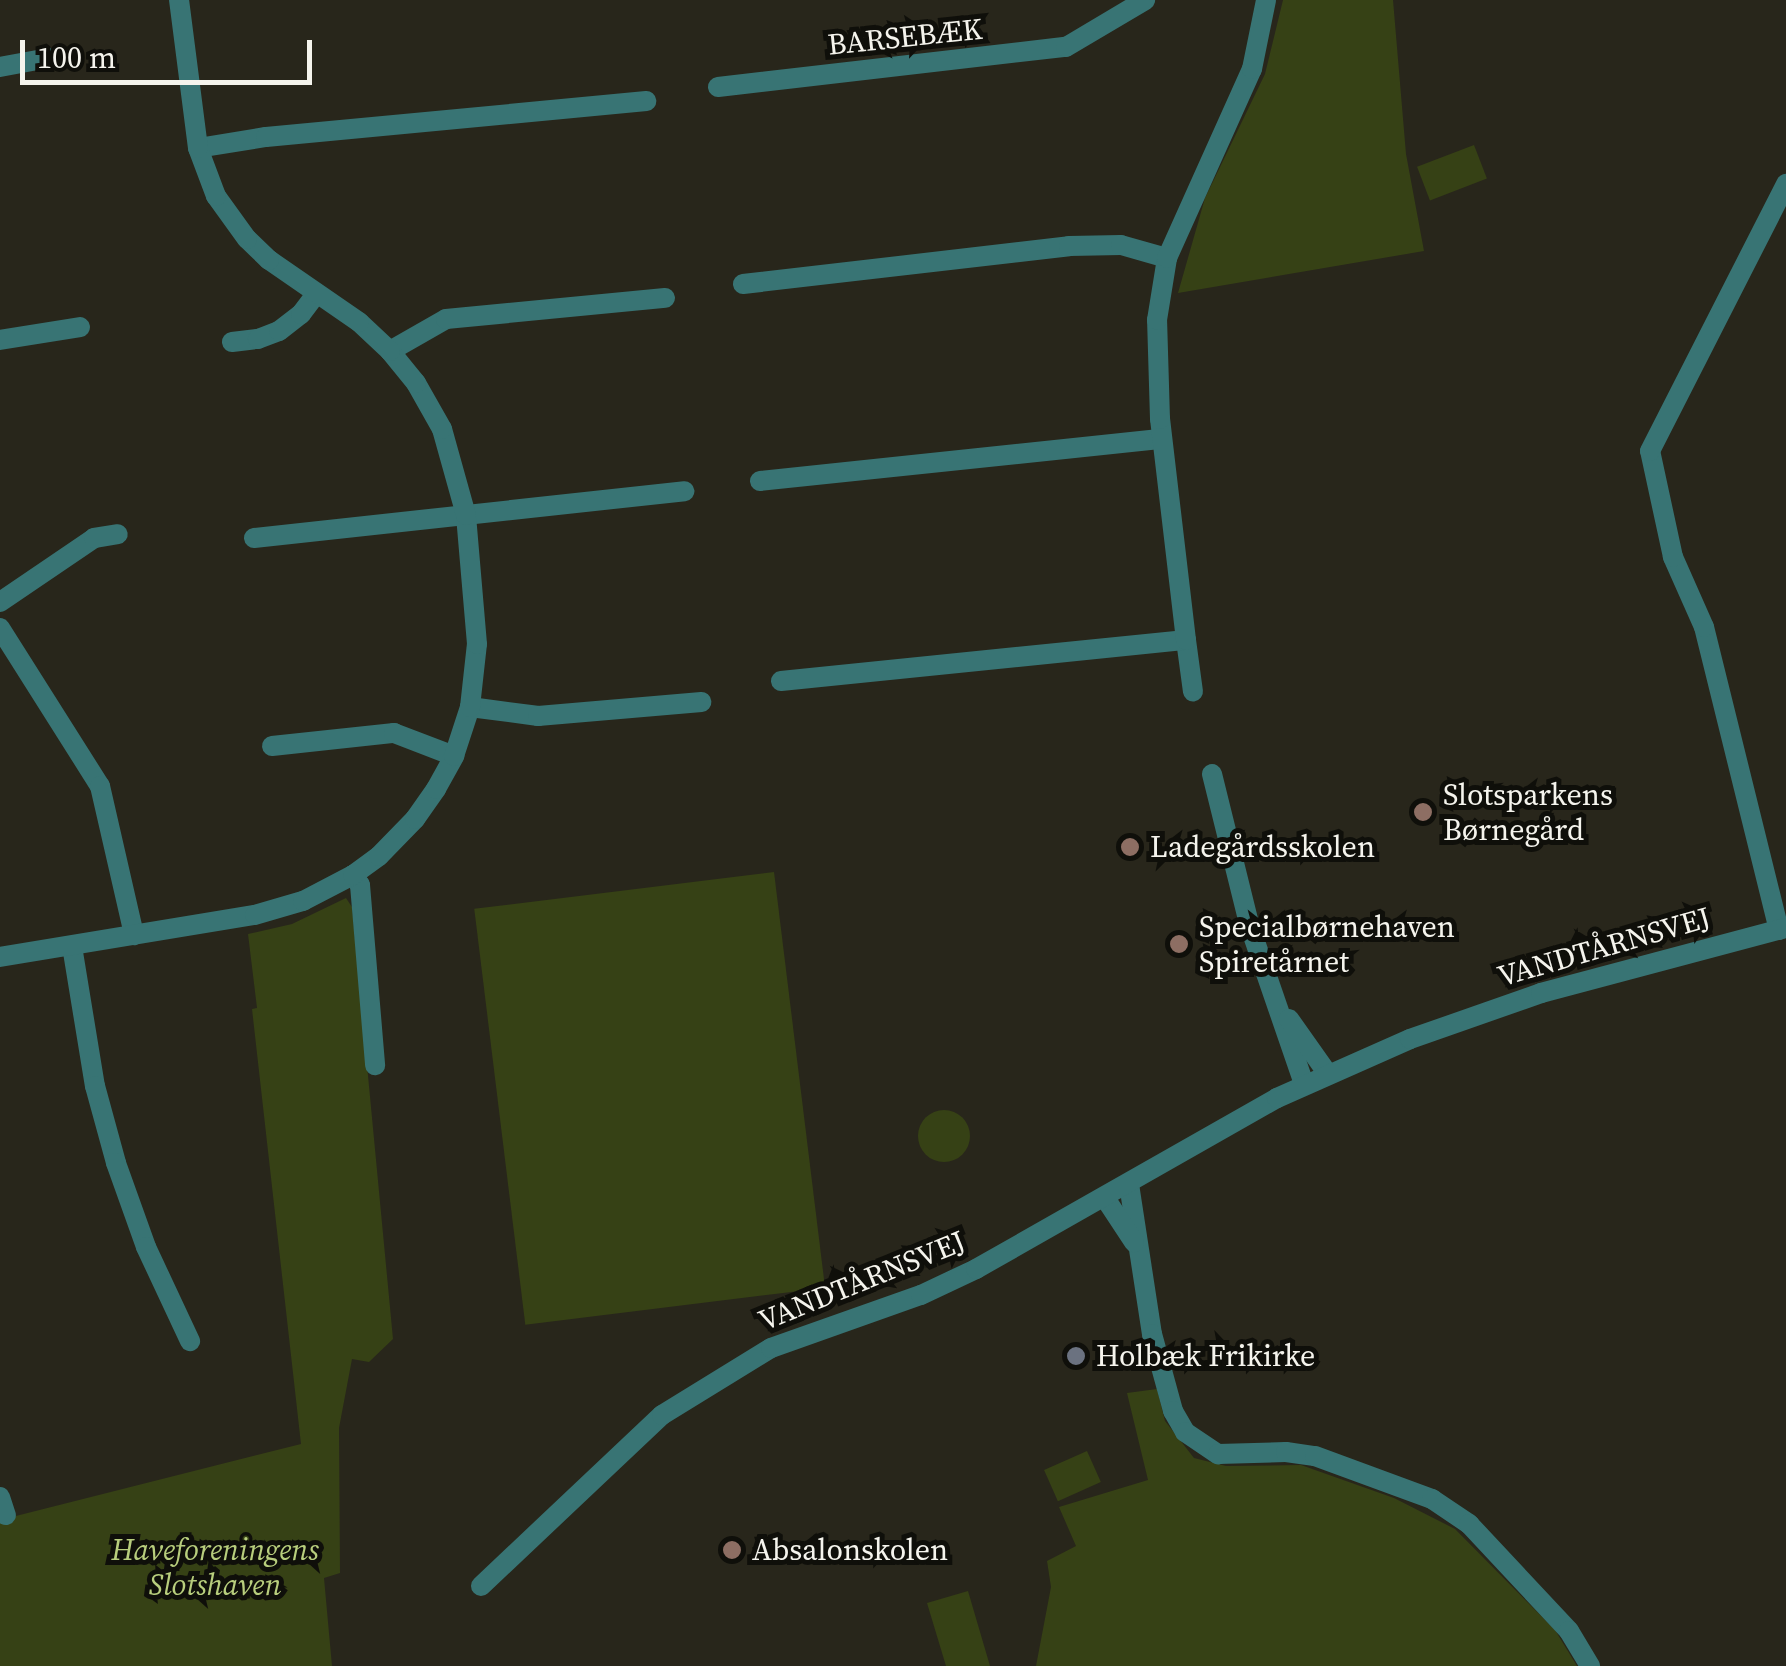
<!DOCTYPE html>
<meta charset="utf-8">
<style>
body{margin:0}
#map{position:relative;width:1786px;height:1666px;overflow:hidden;background:#28261b;font-family:"Source Serif 4",serif}
div>[style]{position:absolute}
.green>*{inset:0;background:#364115;transform-origin:0 0}
.round{border-radius:50%}
.street>*{height:20px;margin:-10px;padding:0 10px;transform-origin:10px;border-radius:10px;background:#387474}
.dots>*{width:28px;height:28px;translate:-50% -50%;box-sizing:border-box;border:5px solid #0f0f0a;border-radius:50%}
span{translate:-50% -50%;white-space:nowrap;text-align:center;line-height:1.15;-webkit-text-stroke:10px #0f0f0a;paint-order:stroke}
.street-label{font-size:30px;color:#f5f4ed}
.poi-label{font-size:30px;color:#f5f4ed}
.left{translate:0 -50%;text-align:left}
.park-label{font-size:30px;color:#b8ce7d;font-style:italic}
.scale{position:absolute;left:20px;top:40px;width:292px;height:45px;box-sizing:border-box;border:5px solid #f5f4ed;border-top:0;padding-left:12px;font-size:30px;line-height:35px;white-space:nowrap;color:#f5f4ed;-webkit-text-stroke:8px #0f0f0a;paint-order:stroke}
</style>
<div id="map">
<div class="green">
<div style="clip-path:polygon(1283px 0,1393px 0,1406px 154px,1424px 251px,1178px 293px,1205px 198px,1265px 74px)"></div>
<div style="left:1474px;top:145px;width:36px;height:61px;rotate:69deg"></div>
<div style="left:774px;top:872px;width:419px;height:302px;rotate:83deg"></div>
<div style="clip-path:polygon(346px 898px,352px 907px,393px 1339px,369px 1362px,352px 1359px,339px 1428px,340px 1573px,324px 1578px,332px 1666px,0 1666px,0 1520px,301px 1444px,252px 1009px,257px 1008px,248px 934px,292px 924px)"></div>
<div class="round" style="left:918px;top:1110px;width:52px;height:52px"></div>
<div style="clip-path:polygon(1157px 1389px,1165px 1421px,1194px 1458px,1226px 1466px,1301px 1465px,1394px 1498px,1455px 1529px,1555px 1630px,1577px 1666px,1036px 1666px,1051px 1587px,1047px 1561px,1076px 1546px,1059px 1507px,1148px 1480px,1127px 1393px)"></div>
<div style="left:1087px;top:1451px;width:34px;height:47px;rotate:66deg"></div>
<div style="clip-path:polygon(968px 1591px,990px 1666px,946px 1666px,927px 1603px)"></div>
</div>
<div class="street">
<div style="left:0;top:67px;width:49px;rotate:-10.6deg"></div>
<div style="left:718px;top:87px;width:350px;rotate:-6.6deg"></div>
<div style="left:1066px;top:47px;width:92px;rotate:-30.7deg"></div>
<div style="left:198px;top:148px;width:69px;rotate:-9.2deg"></div>
<div style="left:266px;top:137px;width:382px;rotate:-5.4deg"></div>
<div style="left:743px;top:284px;width:328px;rotate:-6.6deg"></div>
<div style="left:1069px;top:246px;width:52px;rotate:-1.1deg"></div>
<div style="left:1121px;top:245px;width:48px;rotate:15.8deg"></div>
<div style="left:0;top:340px;width:81px;rotate:-9.2deg"></div>
<div style="left:232px;top:342px;width:26px;rotate:-7deg"></div>
<div style="left:258px;top:339px;width:22px;rotate:-21deg"></div>
<div style="left:279px;top:331px;width:28px;rotate:-38deg"></div>
<div style="left:301px;top:314px;width:26px;rotate:-53deg"></div>
<div style="left:390px;top:351px;width:64px;rotate:-29.7deg"></div>
<div style="left:446px;top:319px;width:220px;rotate:-5.5deg"></div>
<div style="left:760px;top:481px;width:404px;rotate:-6deg"></div>
<div style="left:254px;top:538px;width:433px;rotate:-6.2deg"></div>
<div style="left:0;top:602px;width:114px;rotate:-34.2deg"></div>
<div style="left:94px;top:538px;width:24px;rotate:-9deg"></div>
<div style="left:0;top:628px;width:187px;rotate:57.7deg"></div>
<div style="left:100px;top:786px;width:153px;rotate:77.1deg"></div>
<div style="left:1186px;top:640px;width:52px;rotate:82.3deg"></div>
<div style="left:781px;top:681px;width:407px;rotate:-5.8deg"></div>
<div style="left:1186px;top:640px;width:223px;rotate:-96.7deg"></div>
<div style="left:1160px;top:419px;width:99px;rotate:-91.7deg"></div>
<div style="left:1157px;top:320px;width:63px;rotate:-80.8deg"></div>
<div style="left:1167px;top:258px;width:207px;rotate:-65.8deg"></div>
<div style="left:1252px;top:69px;width:70px;rotate:-78.5deg"></div>
<div style="left:470px;top:707px;width:69px;rotate:7.5deg"></div>
<div style="left:538px;top:716px;width:164px;rotate:-4.9deg"></div>
<div style="left:272px;top:746px;width:123px;rotate:-6.1deg"></div>
<div style="left:394px;top:733px;width:64px;rotate:21deg"></div>
<div style="left:1212px;top:774px;width:158px;rotate:76.1deg"></div>
<div style="left:1250px;top:927px;width:166px;rotate:71deg"></div>
<div style="left:353px;top:875px;width:12px;rotate:55deg"></div>
<div style="left:360px;top:885px;width:181px;rotate:85.2deg"></div>
<div style="left:1779px;top:930px;width:312px;rotate:-103.9deg"></div>
<div style="left:1704px;top:627px;width:77px;rotate:-113.9deg"></div>
<div style="left:1673px;top:557px;width:108px;rotate:-102.2deg"></div>
<div style="left:1650px;top:451px;width:300px;rotate:-63deg"></div>
<div style="left:72px;top:946px;width:142px;rotate:80.7deg"></div>
<div style="left:95px;top:1086px;width:80px;rotate:74.7deg"></div>
<div style="left:116px;top:1163px;width:89px;rotate:70.3deg"></div>
<div style="left:146px;top:1247px;width:104px;rotate:64.9deg"></div>
<div style="left:0;top:957px;width:258px;rotate:-9.4deg"></div>
<div style="left:255px;top:915px;width:50px;rotate:-16.3deg"></div>
<div style="left:303px;top:901px;width:56px;rotate:-27.5deg"></div>
<div style="left:353px;top:875px;width:32px;rotate:-36deg"></div>
<div style="left:379px;top:856px;width:52px;rotate:-45.8deg"></div>
<div style="left:415px;top:819px;width:37px;rotate:-55deg"></div>
<div style="left:436px;top:789px;width:38px;rotate:-61deg"></div>
<div style="left:454px;top:756px;width:52px;rotate:-71.9deg"></div>
<div style="left:470px;top:707px;width:63px;rotate:-83.7deg"></div>
<div style="left:477px;top:644px;width:129px;rotate:-94.9deg"></div>
<div style="left:466px;top:515px;width:89px;rotate:-105.6deg"></div>
<div style="left:442px;top:429px;width:53px;rotate:-119.5deg"></div>
<div style="left:416px;top:383px;width:41px;rotate:-129.1deg"></div>
<div style="left:390px;top:351px;width:42px;rotate:-136.9deg"></div>
<div style="left:359px;top:322px;width:109px;rotate:-145.4deg"></div>
<div style="left:269px;top:260px;width:30px;rotate:-136deg"></div>
<div style="left:247px;top:239px;width:53px;rotate:-125.8deg"></div>
<div style="left:216px;top:196px;width:51px;rotate:-110.6deg"></div>
<div style="left:198px;top:148px;width:149px;rotate:-97.3deg"></div>
<div style="left:1289px;top:1019px;width:67px;rotate:54.7deg"></div>
<div style="left:1129px;top:1184px;width:152px;rotate:81.3deg"></div>
<div style="left:1152px;top:1334px;width:80px;rotate:74.7deg"></div>
<div style="left:1173px;top:1411px;width:24px;rotate:60deg"></div>
<div style="left:1185px;top:1432px;width:40px;rotate:34deg"></div>
<div style="left:1218px;top:1454px;width:68px;rotate:-1.7deg"></div>
<div style="left:1286px;top:1452px;width:29px;rotate:8deg"></div>
<div style="left:1315px;top:1456px;width:125px;rotate:20.2deg"></div>
<div style="left:1432px;top:1499px;width:45px;rotate:34deg"></div>
<div style="left:1469px;top:1524px;width:146px;rotate:46.9deg"></div>
<div style="left:1569px;top:1631px;width:41px;rotate:59deg"></div>
<div style="left:1105px;top:1198px;width:53px;rotate:56.6deg"></div>
<div style="left:0;top:1497px;width:19px;rotate:72deg"></div>
<div style="left:481px;top:1586px;width:249px;rotate:-43.4deg"></div>
<div style="left:662px;top:1415px;width:128px;rotate:-31.6deg"></div>
<div style="left:771px;top:1348px;width:159px;rotate:-19.5deg"></div>
<div style="left:921px;top:1295px;width:61px;rotate:-25.3deg"></div>
<div style="left:976px;top:1269px;width:346px;rotate:-29.6deg"></div>
<div style="left:1277px;top:1098px;width:145px;rotate:-23.9deg"></div>
<div style="left:1410px;top:1039px;width:139px;rotate:-19.3deg"></div>
<div style="left:1541px;top:993px;width:253px;rotate:-14.9deg"></div>
</div>
<div class="dots">
<div style="left:1423px;top:812px;background:#8d6e63"></div>
<div style="left:1130px;top:847px;background:#8d6e63"></div>
<div style="left:1179px;top:944px;background:#8d6e63"></div>
<div style="left:1076px;top:1356px;background:#6b7280"></div>
<div style="left:732px;top:1550px;background:#8d6e63"></div>
</div>
<div class="street-label">
<span style="left:905px;top:37px;rotate:-6deg">BARSEBÆK</span>
<span style="left:1604px;top:947px;rotate:-16deg">VANDTÅRNSVEJ</span>
<span style="left:862px;top:1281px;rotate:-22deg">VANDTÅRNSVEJ</span>
</div>
<div class="poi-label">
<span class="left" style="left:1443px;top:812px">Slotsparkens<br>Børnegård</span>
<span class="left" style="left:1150px;top:847px">Ladegårdsskolen</span>
<span class="left" style="left:1199px;top:944px">Specialbørnehaven<br>Spiretårnet</span>
<span class="left" style="left:1096px;top:1356px">Holbæk Frikirke</span>
<span class="left" style="left:752px;top:1550px">Absalonskolen</span>
</div>
<div class="park-label">
<span style="left:215px;top:1567px">Haveforeningens<br>Slotshaven</span>
</div>
<div class="scale">100 m</div>
</div>
